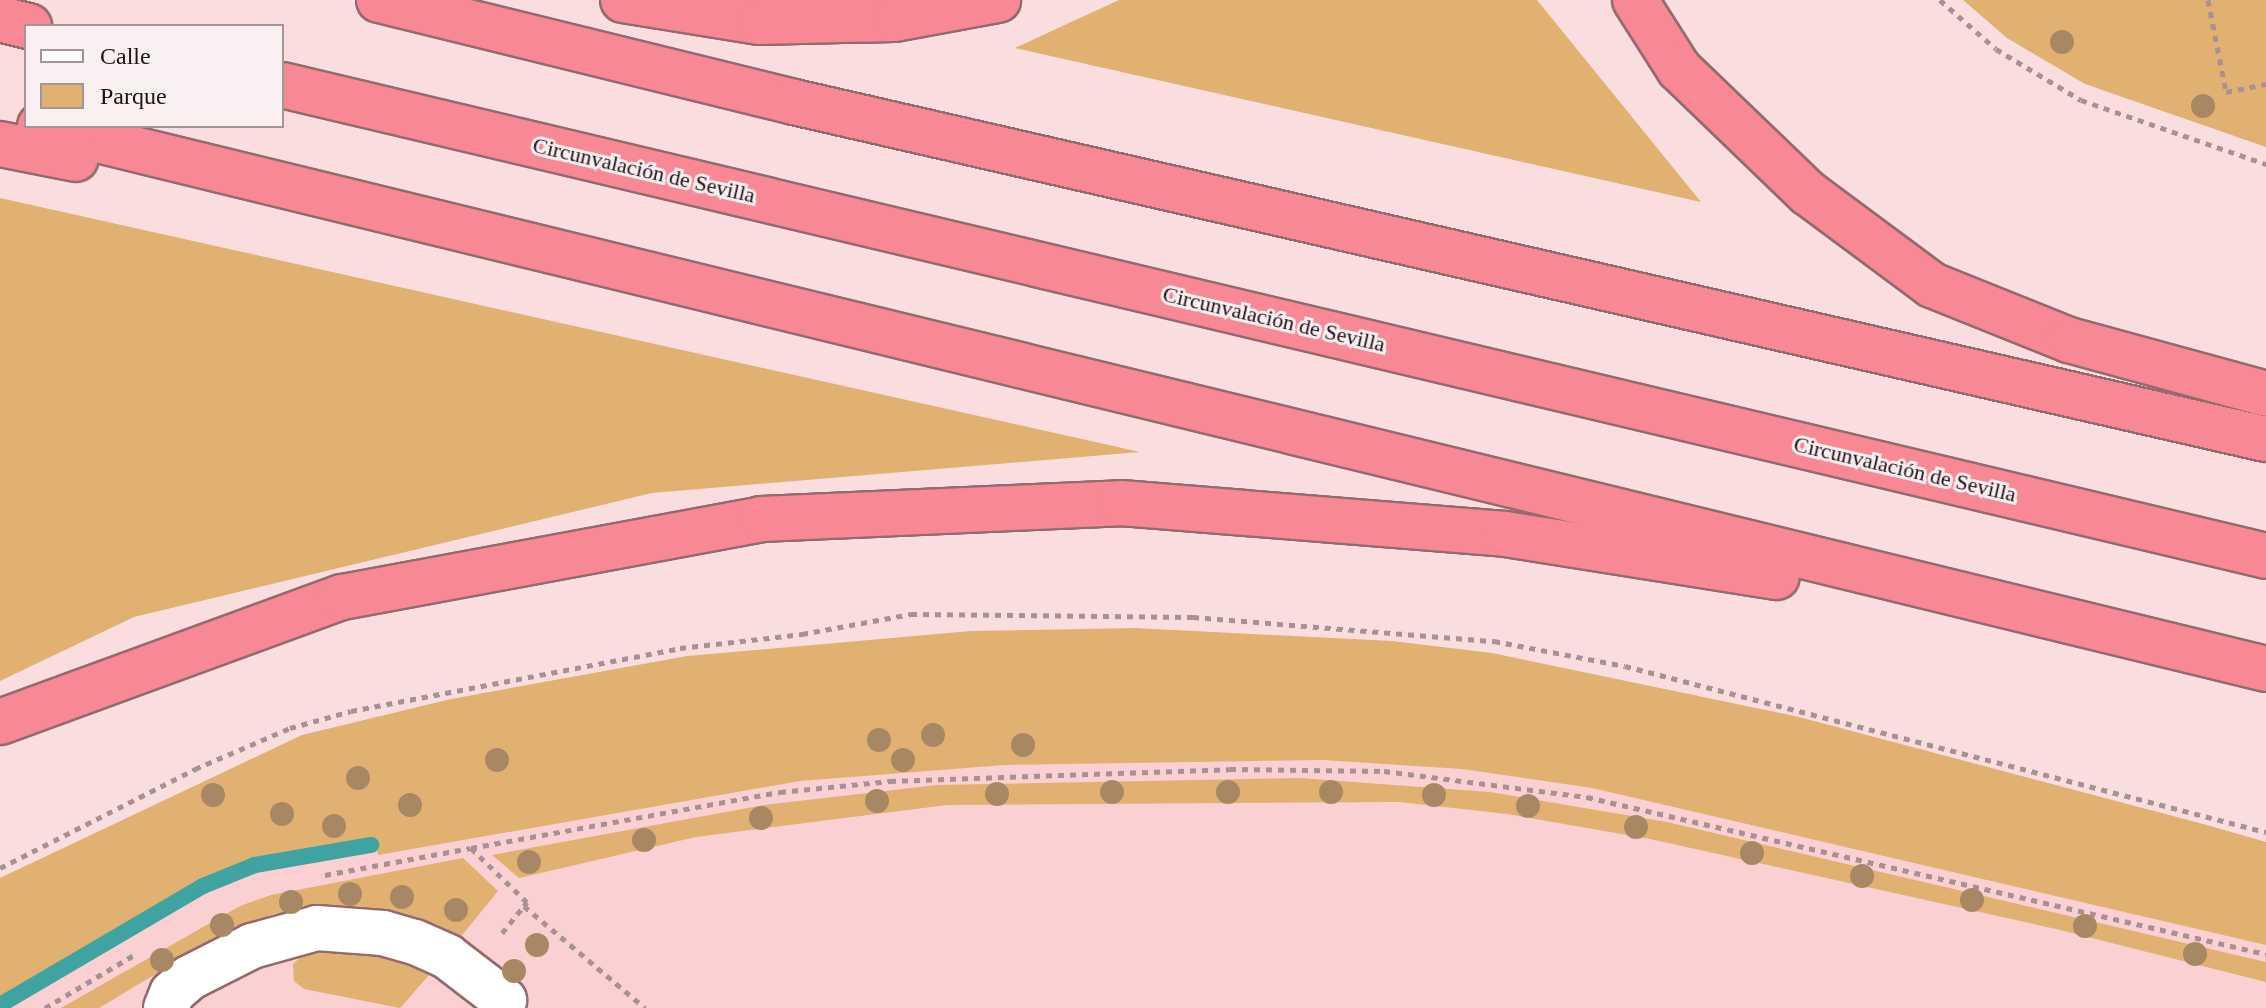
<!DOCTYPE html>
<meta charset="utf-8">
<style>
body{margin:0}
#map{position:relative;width:2266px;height:1008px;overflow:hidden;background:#fadedf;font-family:Georgia,serif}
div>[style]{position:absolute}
.built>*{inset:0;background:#fbd0d2}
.green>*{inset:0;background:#e0b171}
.stream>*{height:16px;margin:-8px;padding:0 8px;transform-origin:8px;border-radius:8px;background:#3fa3a2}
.path>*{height:5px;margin-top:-2.5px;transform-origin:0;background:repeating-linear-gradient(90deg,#a89192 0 6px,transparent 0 12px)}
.roads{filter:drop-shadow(2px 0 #936a6d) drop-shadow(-2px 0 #936a6d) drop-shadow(0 2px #936a6d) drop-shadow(0 -2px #936a6d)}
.minor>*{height:44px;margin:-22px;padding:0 22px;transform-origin:22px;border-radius:22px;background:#fff}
.highway>*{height:44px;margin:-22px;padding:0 22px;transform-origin:22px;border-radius:22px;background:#f88894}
.trees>*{width:24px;height:24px;margin:-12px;border-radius:50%;background:#a88864}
span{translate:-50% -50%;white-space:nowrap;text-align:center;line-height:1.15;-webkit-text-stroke:6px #faf0f1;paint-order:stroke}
.street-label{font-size:22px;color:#1f1011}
.legend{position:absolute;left:24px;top:24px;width:260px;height:104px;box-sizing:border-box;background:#faf0f1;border:2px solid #a29697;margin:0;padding:10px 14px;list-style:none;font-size:24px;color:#1f1011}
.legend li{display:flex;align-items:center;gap:16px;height:40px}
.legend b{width:40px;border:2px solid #a29697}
</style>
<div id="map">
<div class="built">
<div style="clip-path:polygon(667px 666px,2266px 855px,2266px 1008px,0 1008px,0 971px)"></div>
</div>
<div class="green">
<div style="clip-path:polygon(1119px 0,1537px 0,1701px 202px,1015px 48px)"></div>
<div style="clip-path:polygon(1963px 0,2266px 0,2266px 147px,2085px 84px,2007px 38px)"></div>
<div style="clip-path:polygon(0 198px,1140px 452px,652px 493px,134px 617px,0 681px)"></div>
<div style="clip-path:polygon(1135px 628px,1392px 641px,1492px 653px,1799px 717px,2207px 825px,2266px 842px,2266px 945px,1592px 788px,1462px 769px,1323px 760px,1004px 765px,800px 781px,378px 855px,375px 839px,255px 859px,187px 888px,0 997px,0 878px,302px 735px,451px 699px,687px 656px,971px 631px)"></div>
<div style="clip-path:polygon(1299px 778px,1490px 792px,1667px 822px,2266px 962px,2266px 982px,2056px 929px,1650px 839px,1507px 814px,1399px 802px,947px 805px,696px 837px,519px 878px,492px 855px,764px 805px,937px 785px)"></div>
<div style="clip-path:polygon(463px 858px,498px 891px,459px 939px,384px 910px,324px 907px,273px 914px,204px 945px,99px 1008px,61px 1008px,240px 906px,271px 895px)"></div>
<div style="clip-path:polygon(345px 952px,393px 959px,429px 975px,400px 1008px,304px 989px,294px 981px,293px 964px,304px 954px)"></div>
</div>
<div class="stream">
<div style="left:0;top:1005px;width:235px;rotate:-30.4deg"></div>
<div style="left:203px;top:886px;width:56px;rotate:-22deg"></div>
<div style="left:255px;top:865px;width:118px;rotate:-9.8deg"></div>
</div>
<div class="path">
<div style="left:1940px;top:0;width:74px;rotate:41.2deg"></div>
<div style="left:1996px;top:49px;width:99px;rotate:31deg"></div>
<div style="left:2081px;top:100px;width:196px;rotate:19.1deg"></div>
<div style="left:2208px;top:0;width:94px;rotate:78.9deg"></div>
<div style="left:2226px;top:92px;width:41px;rotate:-11.3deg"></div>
<div style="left:471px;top:848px;width:314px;rotate:-10.3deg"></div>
<div style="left:780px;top:792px;width:111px;rotate:-5.7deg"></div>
<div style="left:890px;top:781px;width:340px;rotate:-2deg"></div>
<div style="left:1230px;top:769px;width:154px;rotate:0.7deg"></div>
<div style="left:1384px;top:771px;width:205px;rotate:7.3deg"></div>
<div style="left:1587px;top:797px;width:697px;rotate:13.02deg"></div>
<div style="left:0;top:868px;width:219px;rotate:-26.9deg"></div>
<div style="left:195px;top:769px;width:103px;rotate:-23.3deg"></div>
<div style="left:290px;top:728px;width:63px;rotate:-15.6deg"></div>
<div style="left:351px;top:711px;width:335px;rotate:-10.8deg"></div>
<div style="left:680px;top:648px;width:123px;rotate:-6.5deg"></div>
<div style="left:802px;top:634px;width:111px;rotate:-10.4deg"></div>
<div style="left:911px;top:614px;width:282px;rotate:0.6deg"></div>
<div style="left:1193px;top:617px;width:302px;rotate:4.6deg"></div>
<div style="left:1494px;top:641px;width:133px;rotate:10.8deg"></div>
<div style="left:1625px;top:666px;width:662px;rotate:14.52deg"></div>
<div style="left:325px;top:875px;width:148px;rotate:-10.5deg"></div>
<div style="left:471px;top:848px;width:78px;rotate:44deg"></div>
<div style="left:527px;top:902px;width:5px;rotate:127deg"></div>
<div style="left:524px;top:906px;width:158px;rotate:40.1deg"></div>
<div style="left:502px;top:933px;width:35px;rotate:-51deg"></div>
<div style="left:45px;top:1008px;width:104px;rotate:-30.8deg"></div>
</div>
<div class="roads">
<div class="minor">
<div style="left:166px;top:1008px;width:16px;rotate:-68deg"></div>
<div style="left:172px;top:993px;width:23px;rotate:-41deg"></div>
<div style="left:189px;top:978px;width:71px;rotate:-26.9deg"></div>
<div style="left:252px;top:946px;width:67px;rotate:-15.5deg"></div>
<div style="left:317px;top:928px;width:66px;rotate:4.3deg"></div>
<div style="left:383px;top:933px;width:33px;rotate:16deg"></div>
<div style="left:415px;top:942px;width:36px;rotate:24deg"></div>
<div style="left:448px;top:957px;width:71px;rotate:37.5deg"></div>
</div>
<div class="highway">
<div style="left:379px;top:0;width:427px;rotate:13.8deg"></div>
<div style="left:794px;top:102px;width:1510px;rotate:12.9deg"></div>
<div style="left:623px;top:0;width:138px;rotate:9.2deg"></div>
<div style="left:759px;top:22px;width:135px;rotate:-1.3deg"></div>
<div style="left:894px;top:19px;width:106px;rotate:-10.4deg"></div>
<div style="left:1635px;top:0;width:82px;rotate:57.5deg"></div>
<div style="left:1679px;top:69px;width:179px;rotate:43.9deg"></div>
<div style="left:1808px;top:193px;width:154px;rotate:36.6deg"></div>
<div style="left:1932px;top:285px;width:148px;rotate:21.9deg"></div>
<div style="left:2069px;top:340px;width:204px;rotate:15.3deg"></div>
<div style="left:0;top:19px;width:30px;rotate:14deg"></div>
<div style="left:282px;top:85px;width:2039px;rotate:13.35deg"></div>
<div style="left:40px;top:126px;width:2291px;rotate:13.71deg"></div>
<div style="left:0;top:144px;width:77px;rotate:11.2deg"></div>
<div style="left:0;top:722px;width:364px;rotate:-20.1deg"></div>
<div style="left:342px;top:597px;width:426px;rotate:-10.5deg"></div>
<div style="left:761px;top:519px;width:360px;rotate:-2.5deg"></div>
<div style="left:1121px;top:503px;width:385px;rotate:4.6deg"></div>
<div style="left:1505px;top:534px;width:275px;rotate:9deg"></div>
</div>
</div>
<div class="trees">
<div style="left:2062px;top:42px"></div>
<div style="left:2203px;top:106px"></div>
<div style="left:933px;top:735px"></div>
<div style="left:879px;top:740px"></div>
<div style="left:1023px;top:745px"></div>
<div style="left:497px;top:760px"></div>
<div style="left:903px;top:760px"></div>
<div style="left:358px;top:778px"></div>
<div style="left:1112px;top:792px"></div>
<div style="left:1228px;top:792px"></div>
<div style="left:1331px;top:792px"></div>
<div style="left:997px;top:794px"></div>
<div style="left:213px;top:795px"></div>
<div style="left:1434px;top:795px"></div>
<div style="left:877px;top:801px"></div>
<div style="left:410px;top:805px"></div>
<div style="left:1528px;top:806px"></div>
<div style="left:282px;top:814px"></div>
<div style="left:761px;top:818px"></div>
<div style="left:334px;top:826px"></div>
<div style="left:1636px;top:827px"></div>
<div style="left:644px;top:840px"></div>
<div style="left:1752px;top:853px"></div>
<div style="left:529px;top:862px"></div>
<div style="left:1862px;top:876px"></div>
<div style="left:350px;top:894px"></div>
<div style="left:402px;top:897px"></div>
<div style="left:1972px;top:900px"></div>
<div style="left:291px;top:902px"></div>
<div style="left:456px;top:910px"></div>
<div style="left:222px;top:925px"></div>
<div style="left:2085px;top:926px"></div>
<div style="left:537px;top:945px"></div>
<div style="left:2195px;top:954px"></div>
<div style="left:162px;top:960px"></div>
<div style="left:514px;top:971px"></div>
</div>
<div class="street-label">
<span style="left:644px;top:170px;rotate:13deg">Circunvalación de Sevilla</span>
<span style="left:1274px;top:319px;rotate:13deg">Circunvalación de Sevilla</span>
<span style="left:1905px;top:469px;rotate:13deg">Circunvalación de Sevilla</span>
</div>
<ul class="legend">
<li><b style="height:10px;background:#fff"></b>Calle</li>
<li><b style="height:22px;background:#e0b171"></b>Parque</li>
</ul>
</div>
